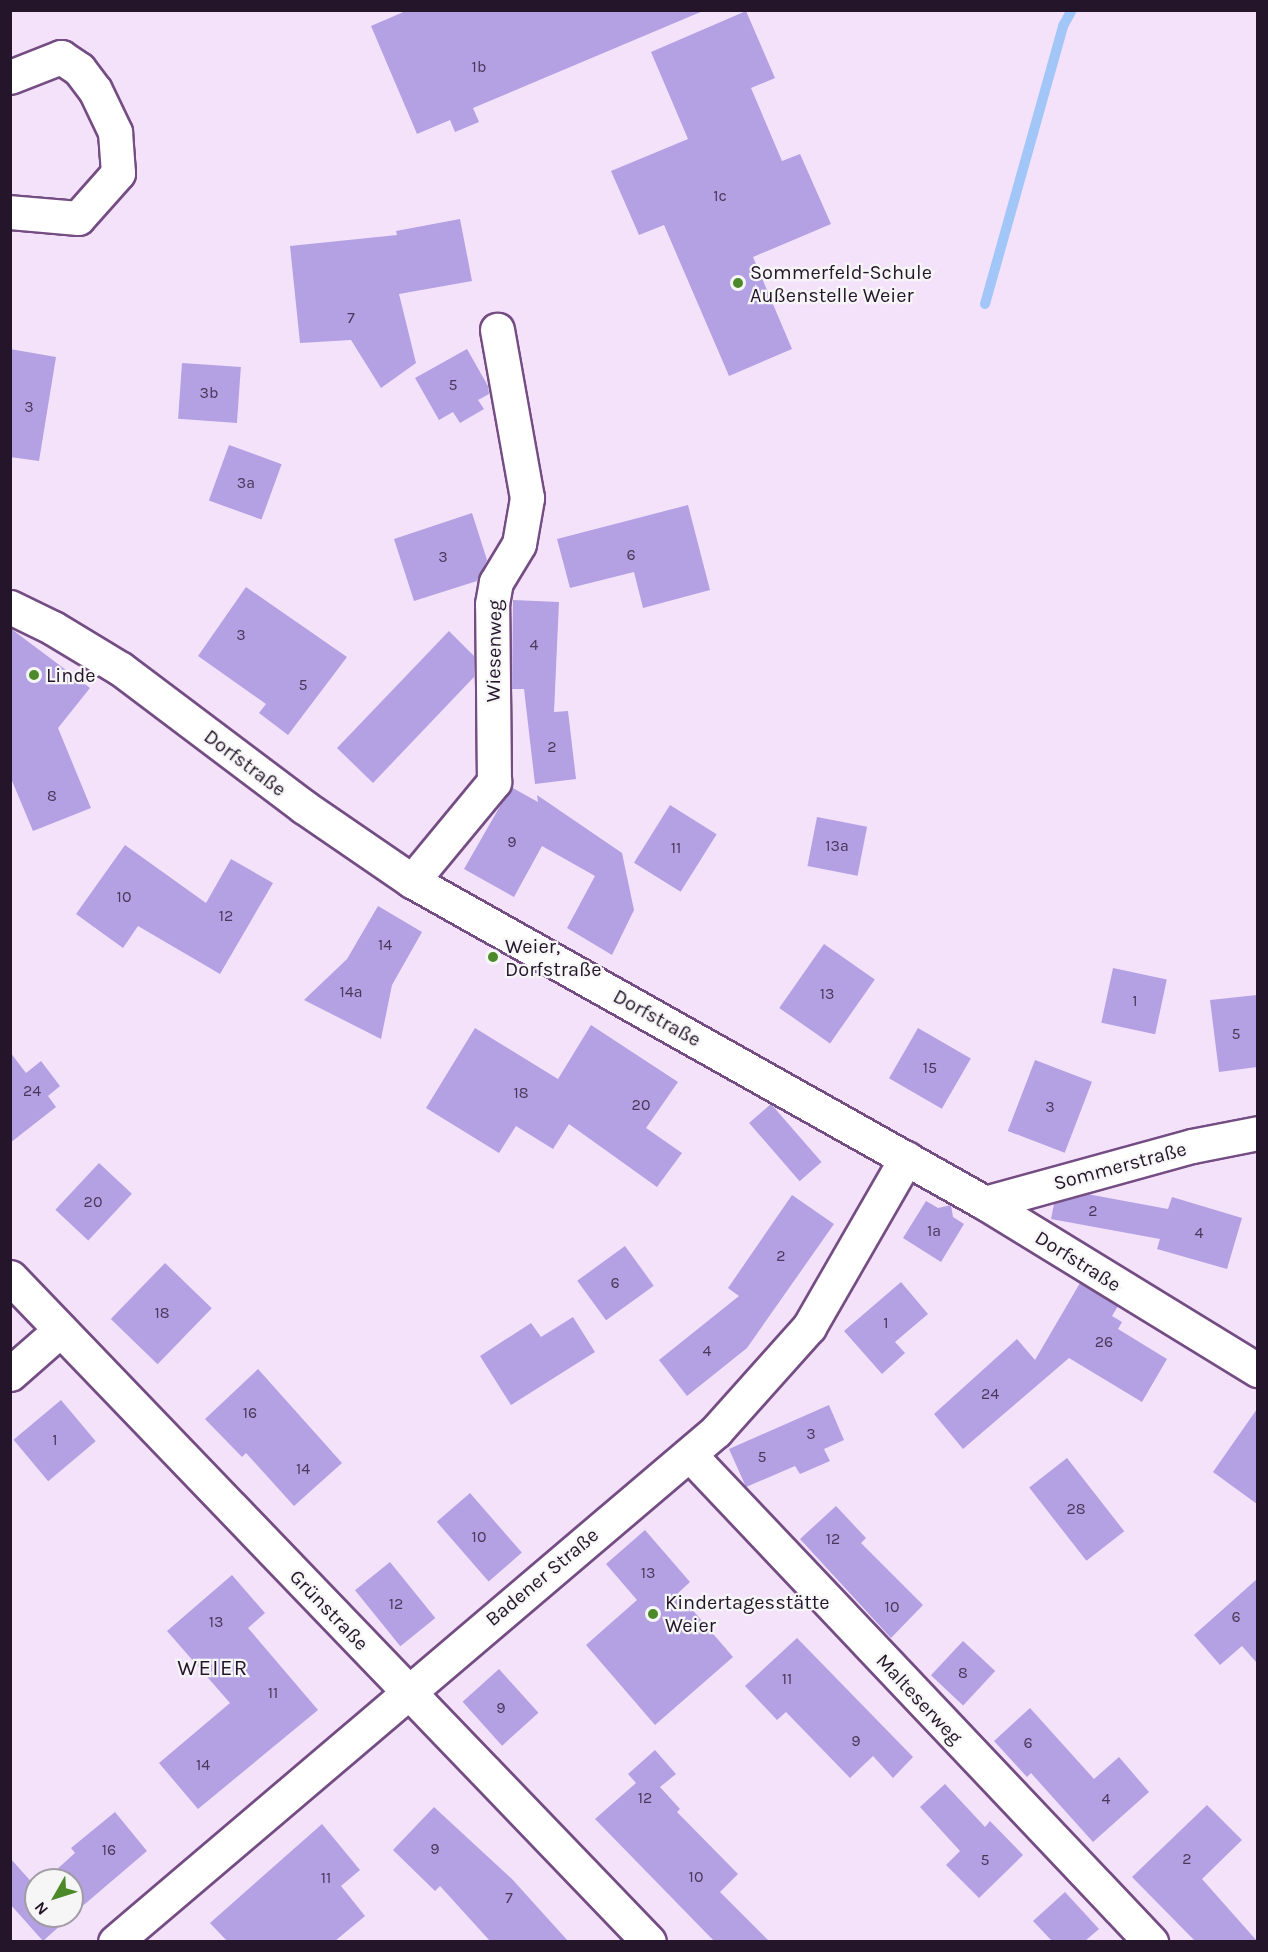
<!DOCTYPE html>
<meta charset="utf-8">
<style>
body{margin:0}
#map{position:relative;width:1268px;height:1952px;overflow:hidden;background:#f4e2fb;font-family:Karla,sans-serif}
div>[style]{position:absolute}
.stream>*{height:10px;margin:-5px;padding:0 5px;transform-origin:5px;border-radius:5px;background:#a2c6f7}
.building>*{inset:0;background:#b3a1e3;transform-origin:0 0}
.roads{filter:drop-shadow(2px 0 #744d83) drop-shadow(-2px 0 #744d83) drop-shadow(0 2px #744d83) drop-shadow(0 -2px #744d83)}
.street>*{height:33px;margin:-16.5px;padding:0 16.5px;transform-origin:16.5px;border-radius:16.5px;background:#fff}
.dots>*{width:16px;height:16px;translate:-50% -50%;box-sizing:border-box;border:3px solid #f6f6f6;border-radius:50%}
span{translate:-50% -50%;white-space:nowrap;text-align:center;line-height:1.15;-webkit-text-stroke:4.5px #f6f6f6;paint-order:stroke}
.number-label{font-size:16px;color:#483859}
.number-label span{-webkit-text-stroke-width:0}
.poi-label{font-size:20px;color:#25152b}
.left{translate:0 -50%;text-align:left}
.street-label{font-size:20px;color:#25152b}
.quarter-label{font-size:22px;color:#25152b;letter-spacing:1.5px}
.frame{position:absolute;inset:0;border:12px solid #25152b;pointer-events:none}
.north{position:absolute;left:24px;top:1868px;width:60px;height:60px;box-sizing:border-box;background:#f6f6f6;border:2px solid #a29ca5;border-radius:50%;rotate:231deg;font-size:16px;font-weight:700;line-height:24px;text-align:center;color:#25152b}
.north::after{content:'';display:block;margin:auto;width:21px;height:27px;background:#4b8929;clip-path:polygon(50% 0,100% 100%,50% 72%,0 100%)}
</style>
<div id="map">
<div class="stream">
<div style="left:985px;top:304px;width:289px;rotate:-74.3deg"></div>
<div style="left:1063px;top:26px;width:18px;rotate:-61deg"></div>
</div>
<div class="building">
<div style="clip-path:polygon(408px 10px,703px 10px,703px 11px,473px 108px,479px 122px,455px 132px,450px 120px,417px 134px,371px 26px)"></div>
<div style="clip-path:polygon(746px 11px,775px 78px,751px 88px,782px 161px,800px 154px,831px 224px,753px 257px,792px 349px,729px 376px,664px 225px,639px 235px,611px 171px,688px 139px,651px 52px)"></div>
<div style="clip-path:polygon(460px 219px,472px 281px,399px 294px,416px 363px,381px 388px,351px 340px,300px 343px,290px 246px,397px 235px,396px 231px)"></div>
<div style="clip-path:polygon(10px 349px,56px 357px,39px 461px,10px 457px)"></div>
<div style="clip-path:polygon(467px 349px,488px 386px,489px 394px,478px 400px,484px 409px,460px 423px,453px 412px,439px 420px,415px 378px)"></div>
<div style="left:182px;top:363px;width:59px;height:56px;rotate:4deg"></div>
<div style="left:229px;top:445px;width:56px;height:59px;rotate:20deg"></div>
<div style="clip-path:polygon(688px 505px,710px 590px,643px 608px,634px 572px,570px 588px,557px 539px)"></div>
<div style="clip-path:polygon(472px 513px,487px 560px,477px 581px,414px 601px,394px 539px)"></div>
<div style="clip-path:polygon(246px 587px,347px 657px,288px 735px,259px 713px,266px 704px,198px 656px)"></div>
<div style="clip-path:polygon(513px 600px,559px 602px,554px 712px,568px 711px,576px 779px,535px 784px,524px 689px,512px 689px)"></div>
<div style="clip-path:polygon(10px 628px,90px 688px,58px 728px,91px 808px,33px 831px,10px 776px)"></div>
<div style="clip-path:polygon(449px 631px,474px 656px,474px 677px,373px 783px,337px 748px)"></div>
<div style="clip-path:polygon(511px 787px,538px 802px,537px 795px,622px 853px,634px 910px,612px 955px,567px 928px,595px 876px,542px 846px,514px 897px,464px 869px)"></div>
<div style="left:670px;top:805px;width:55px;height:68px;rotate:32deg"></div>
<div style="left:817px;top:817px;width:51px;height:50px;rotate:11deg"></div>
<div style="clip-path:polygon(125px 845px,206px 903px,231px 859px,273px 883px,220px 974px,138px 926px,123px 948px,76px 914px)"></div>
<div style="clip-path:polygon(378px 906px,422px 932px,392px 985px,381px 1039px,304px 1000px,347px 959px)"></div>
<div style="left:824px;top:944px;width:62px;height:78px;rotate:35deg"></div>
<div style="left:1113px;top:968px;width:55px;height:56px;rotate:12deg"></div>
<div style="clip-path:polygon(1257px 995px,1257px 1067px,1219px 1072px,1210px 1000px)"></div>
<div style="clip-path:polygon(591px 1025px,678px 1082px,646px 1128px,682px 1153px,657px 1187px,569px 1124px,553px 1149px,516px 1126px,499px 1153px,426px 1108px,475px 1028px,558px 1079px)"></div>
<div style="left:918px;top:1028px;width:61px;height:58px;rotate:30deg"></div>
<div style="clip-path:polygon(10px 1052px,26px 1073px,41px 1061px,60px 1086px,48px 1096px,56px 1107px,10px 1143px)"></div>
<div style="left:1035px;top:1060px;width:61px;height:76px;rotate:21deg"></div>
<div style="left:771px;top:1104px;width:77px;height:29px;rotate:49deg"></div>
<div style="left:99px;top:1163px;width:45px;height:64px;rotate:43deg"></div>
<div style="clip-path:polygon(1087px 1194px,1168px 1209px,1172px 1197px,1242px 1218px,1227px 1269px,1157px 1249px,1160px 1239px,1051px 1219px,1054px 1204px)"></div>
<div style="clip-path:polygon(792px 1195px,834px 1224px,747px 1348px,687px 1396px,659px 1360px,739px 1296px,728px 1288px)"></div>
<div style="clip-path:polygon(926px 1201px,938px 1208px,951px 1205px,953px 1217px,964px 1224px,941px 1262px,903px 1238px)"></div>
<div style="left:625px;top:1246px;width:49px;height:59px;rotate:54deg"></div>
<div style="left:165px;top:1263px;width:65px;height:78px;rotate:44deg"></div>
<div style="clip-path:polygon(901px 1282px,928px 1314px,895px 1342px,905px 1353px,882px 1374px,844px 1331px)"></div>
<div style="clip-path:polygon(1080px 1283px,1118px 1306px,1112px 1316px,1122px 1322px,1118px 1329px,1167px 1359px,1142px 1402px,1069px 1358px,963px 1449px,934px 1414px,1017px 1339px,1035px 1360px)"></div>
<div style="clip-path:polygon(573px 1317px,595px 1352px,511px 1405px,480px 1356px,531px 1323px,541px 1337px)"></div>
<div style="clip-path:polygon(258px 1369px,342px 1463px,294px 1506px,246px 1453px,242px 1457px,205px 1419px)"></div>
<div style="left:61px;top:1400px;width:54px;height:62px;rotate:50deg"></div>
<div style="clip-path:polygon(829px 1405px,844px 1440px,824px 1449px,830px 1461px,800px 1474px,795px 1466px,746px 1487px,729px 1449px)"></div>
<div style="clip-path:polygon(1257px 1409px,1257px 1504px,1213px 1472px)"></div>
<div style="left:1067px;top:1458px;width:93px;height:48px;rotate:52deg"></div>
<div style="left:470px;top:1493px;width:79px;height:44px;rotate:49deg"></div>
<div style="clip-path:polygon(836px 1506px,866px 1538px,861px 1543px,923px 1605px,891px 1638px,800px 1539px)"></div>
<div style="clip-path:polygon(645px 1530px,690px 1582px,678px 1593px,733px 1657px,655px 1725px,586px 1645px,637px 1600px,606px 1564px)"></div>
<div style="left:390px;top:1562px;width:72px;height:45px;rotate:51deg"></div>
<div style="clip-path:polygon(232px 1575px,265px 1613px,248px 1628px,318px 1710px,198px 1809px,159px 1763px,230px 1703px,167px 1631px)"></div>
<div style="clip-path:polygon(1257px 1579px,1257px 1663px,1242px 1646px,1220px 1665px,1194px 1635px)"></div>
<div style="clip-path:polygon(797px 1638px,913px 1757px,893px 1778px,873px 1756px,850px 1778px,786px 1712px,777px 1720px,745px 1686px)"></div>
<div style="left:963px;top:1641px;width:44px;height:47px;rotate:43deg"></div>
<div style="left:499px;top:1669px;width:59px;height:49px;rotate:48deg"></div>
<div style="clip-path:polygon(1030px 1708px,1094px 1779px,1119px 1757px,1149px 1792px,1093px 1842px,1031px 1773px,1027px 1777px,994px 1741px)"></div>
<div style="clip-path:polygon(655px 1750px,676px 1774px,660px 1787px,680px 1809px,677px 1812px,738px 1874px,720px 1892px,769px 1941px,714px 1941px,595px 1819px,636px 1783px,628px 1774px)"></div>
<div style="clip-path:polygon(945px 1784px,985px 1827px,990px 1821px,1023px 1855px,979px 1898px,946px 1865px,960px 1851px,920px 1807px)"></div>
<div style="clip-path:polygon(1207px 1805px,1242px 1840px,1202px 1879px,1257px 1941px,1195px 1941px,1132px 1877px)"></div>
<div style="clip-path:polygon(434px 1807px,512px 1879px,568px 1941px,490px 1941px,440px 1886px,435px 1891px,393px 1850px)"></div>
<div style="clip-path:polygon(115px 1812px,147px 1851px,72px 1915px,72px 1880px,45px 1880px,75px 1853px,71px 1848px)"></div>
<div style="clip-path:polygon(322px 1824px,360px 1870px,341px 1886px,365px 1916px,335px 1941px,227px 1941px,210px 1923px)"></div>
<div style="clip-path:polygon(10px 1858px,36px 1887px,36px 1916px,71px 1916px,43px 1941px,10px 1904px)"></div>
<div style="clip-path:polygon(1065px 1892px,1099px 1929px,1085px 1941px,1052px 1941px,1033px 1921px)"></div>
</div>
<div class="roads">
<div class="street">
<div style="left:10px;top:77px;width:55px;rotate:-21.4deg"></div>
<div style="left:61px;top:57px;width:22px;rotate:34deg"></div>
<div style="left:79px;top:69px;width:26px;rotate:53deg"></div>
<div style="left:95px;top:90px;width:47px;rotate:64.5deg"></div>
<div style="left:115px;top:132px;width:41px;rotate:85.8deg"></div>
<div style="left:118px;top:173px;width:60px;rotate:131.6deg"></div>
<div style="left:78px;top:218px;width:68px;rotate:-175deg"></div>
<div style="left:10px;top:607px;width:48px;rotate:26deg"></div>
<div style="left:53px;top:628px;width:79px;rotate:31.1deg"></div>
<div style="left:121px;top:669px;width:229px;rotate:37deg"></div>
<div style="left:304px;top:807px;width:131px;rotate:34.4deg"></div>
<div style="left:412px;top:881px;width:657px;rotate:29.33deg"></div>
<div style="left:985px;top:1203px;width:320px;rotate:31.5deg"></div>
<div style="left:412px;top:881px;width:129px;rotate:-50.4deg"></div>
<div style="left:494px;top:782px;width:178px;rotate:-90.6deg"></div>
<div style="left:492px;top:604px;width:22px;rotate:-80deg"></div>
<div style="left:496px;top:582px;width:44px;rotate:-58.8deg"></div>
<div style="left:519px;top:544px;width:47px;rotate:-80.1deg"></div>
<div style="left:527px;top:498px;width:171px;rotate:-100.1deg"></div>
<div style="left:985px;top:1203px;width:215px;rotate:-15.4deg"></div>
<div style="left:1192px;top:1146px;width:67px;rotate:-11.1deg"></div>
<div style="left:10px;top:1277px;width:922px;rotate:46.14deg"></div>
<div style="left:10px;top:1374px;width:67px;rotate:-41.3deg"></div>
<div style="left:690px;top:1455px;width:671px;rotate:46.57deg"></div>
<div style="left:115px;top:1942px;width:789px;rotate:-40.37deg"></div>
<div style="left:716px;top:1431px;width:140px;rotate:-48.2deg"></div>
<div style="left:809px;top:1327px;width:195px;rotate:-60.1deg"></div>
</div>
</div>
<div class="dots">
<div style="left:738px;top:283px;background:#4b8929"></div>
<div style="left:34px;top:675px;background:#4b8929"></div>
<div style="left:493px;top:957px;background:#4b8929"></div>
<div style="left:653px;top:1614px;background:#4b8929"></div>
</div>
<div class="number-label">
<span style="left:479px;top:67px">1b</span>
<span style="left:720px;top:196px">1c</span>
<span style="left:351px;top:318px">7</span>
<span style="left:453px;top:385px">5</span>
<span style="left:209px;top:393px">3b</span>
<span style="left:29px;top:407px">3</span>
<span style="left:246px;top:483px">3a</span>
<span style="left:631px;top:555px">6</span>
<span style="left:443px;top:557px">3</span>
<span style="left:241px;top:635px">3</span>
<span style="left:534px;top:645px">4</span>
<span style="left:303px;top:685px">5</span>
<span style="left:552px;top:747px">2</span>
<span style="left:52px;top:796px">8</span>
<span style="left:512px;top:842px">9</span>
<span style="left:837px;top:846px">13a</span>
<span style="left:676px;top:848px">11</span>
<span style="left:124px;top:897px">10</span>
<span style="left:226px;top:916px">12</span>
<span style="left:385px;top:945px">14</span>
<span style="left:351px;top:992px">14a</span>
<span style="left:827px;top:994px">13</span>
<span style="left:1135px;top:1001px">1</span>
<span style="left:1236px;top:1034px">5</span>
<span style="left:930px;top:1068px">15</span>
<span style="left:32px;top:1091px">24</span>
<span style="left:521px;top:1093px">18</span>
<span style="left:641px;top:1105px">20</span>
<span style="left:1050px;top:1107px">3</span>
<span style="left:93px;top:1202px">20</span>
<span style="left:1093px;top:1211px">2</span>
<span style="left:934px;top:1231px">1a</span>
<span style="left:1199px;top:1233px">4</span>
<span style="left:781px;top:1256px">2</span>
<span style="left:615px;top:1283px">6</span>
<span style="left:162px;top:1313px">18</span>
<span style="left:886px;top:1323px">1</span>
<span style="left:1104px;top:1342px">26</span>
<span style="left:707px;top:1351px">4</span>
<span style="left:990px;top:1394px">24</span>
<span style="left:250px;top:1413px">16</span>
<span style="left:811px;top:1434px">3</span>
<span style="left:55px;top:1440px">1</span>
<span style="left:762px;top:1457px">5</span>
<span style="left:303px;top:1469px">14</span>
<span style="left:1076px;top:1509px">28</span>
<span style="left:479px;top:1537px">10</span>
<span style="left:833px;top:1539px">12</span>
<span style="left:648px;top:1573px">13</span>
<span style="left:396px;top:1604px">12</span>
<span style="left:892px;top:1607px">10</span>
<span style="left:1236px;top:1617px">6</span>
<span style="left:216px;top:1622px">13</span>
<span style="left:963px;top:1673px">8</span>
<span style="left:787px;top:1679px">11</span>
<span style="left:273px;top:1693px">11</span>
<span style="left:501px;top:1708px">9</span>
<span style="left:856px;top:1741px">9</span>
<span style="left:1028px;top:1743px">6</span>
<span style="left:203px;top:1765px">14</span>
<span style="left:645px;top:1798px">12</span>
<span style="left:1106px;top:1799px">4</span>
<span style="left:435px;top:1849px">9</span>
<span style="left:109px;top:1850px">16</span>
<span style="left:1187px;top:1859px">2</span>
<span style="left:985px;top:1860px">5</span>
<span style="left:696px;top:1877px">10</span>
<span style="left:326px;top:1878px">11</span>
<span style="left:509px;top:1898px">7</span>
</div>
<div class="poi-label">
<span class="left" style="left:750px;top:284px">Sommerfeld-Schule<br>Außenstelle Weier</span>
<span class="left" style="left:46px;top:675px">Linde</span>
<span class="left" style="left:505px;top:958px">Weier,<br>Dorfstraße</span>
<span class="left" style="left:665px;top:1614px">Kindertagesstätte<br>Weier</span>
</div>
<div class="street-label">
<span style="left:494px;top:651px;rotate:-89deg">Wiesenweg</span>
<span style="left:245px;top:763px;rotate:37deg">Dorfstraße</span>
<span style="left:657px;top:1018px;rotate:29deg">Dorfstraße</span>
<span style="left:1120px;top:1166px;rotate:-15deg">Sommerstraße</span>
<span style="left:1078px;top:1261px;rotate:32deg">Dorfstraße</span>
<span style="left:542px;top:1577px;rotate:-40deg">Badener Straße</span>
<span style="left:329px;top:1610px;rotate:46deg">Grünstraße</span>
<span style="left:919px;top:1699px;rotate:47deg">Malteserweg</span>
</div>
<div class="quarter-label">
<span style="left:213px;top:1669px">WEIER</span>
</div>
<div class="frame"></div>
<div class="north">N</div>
</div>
